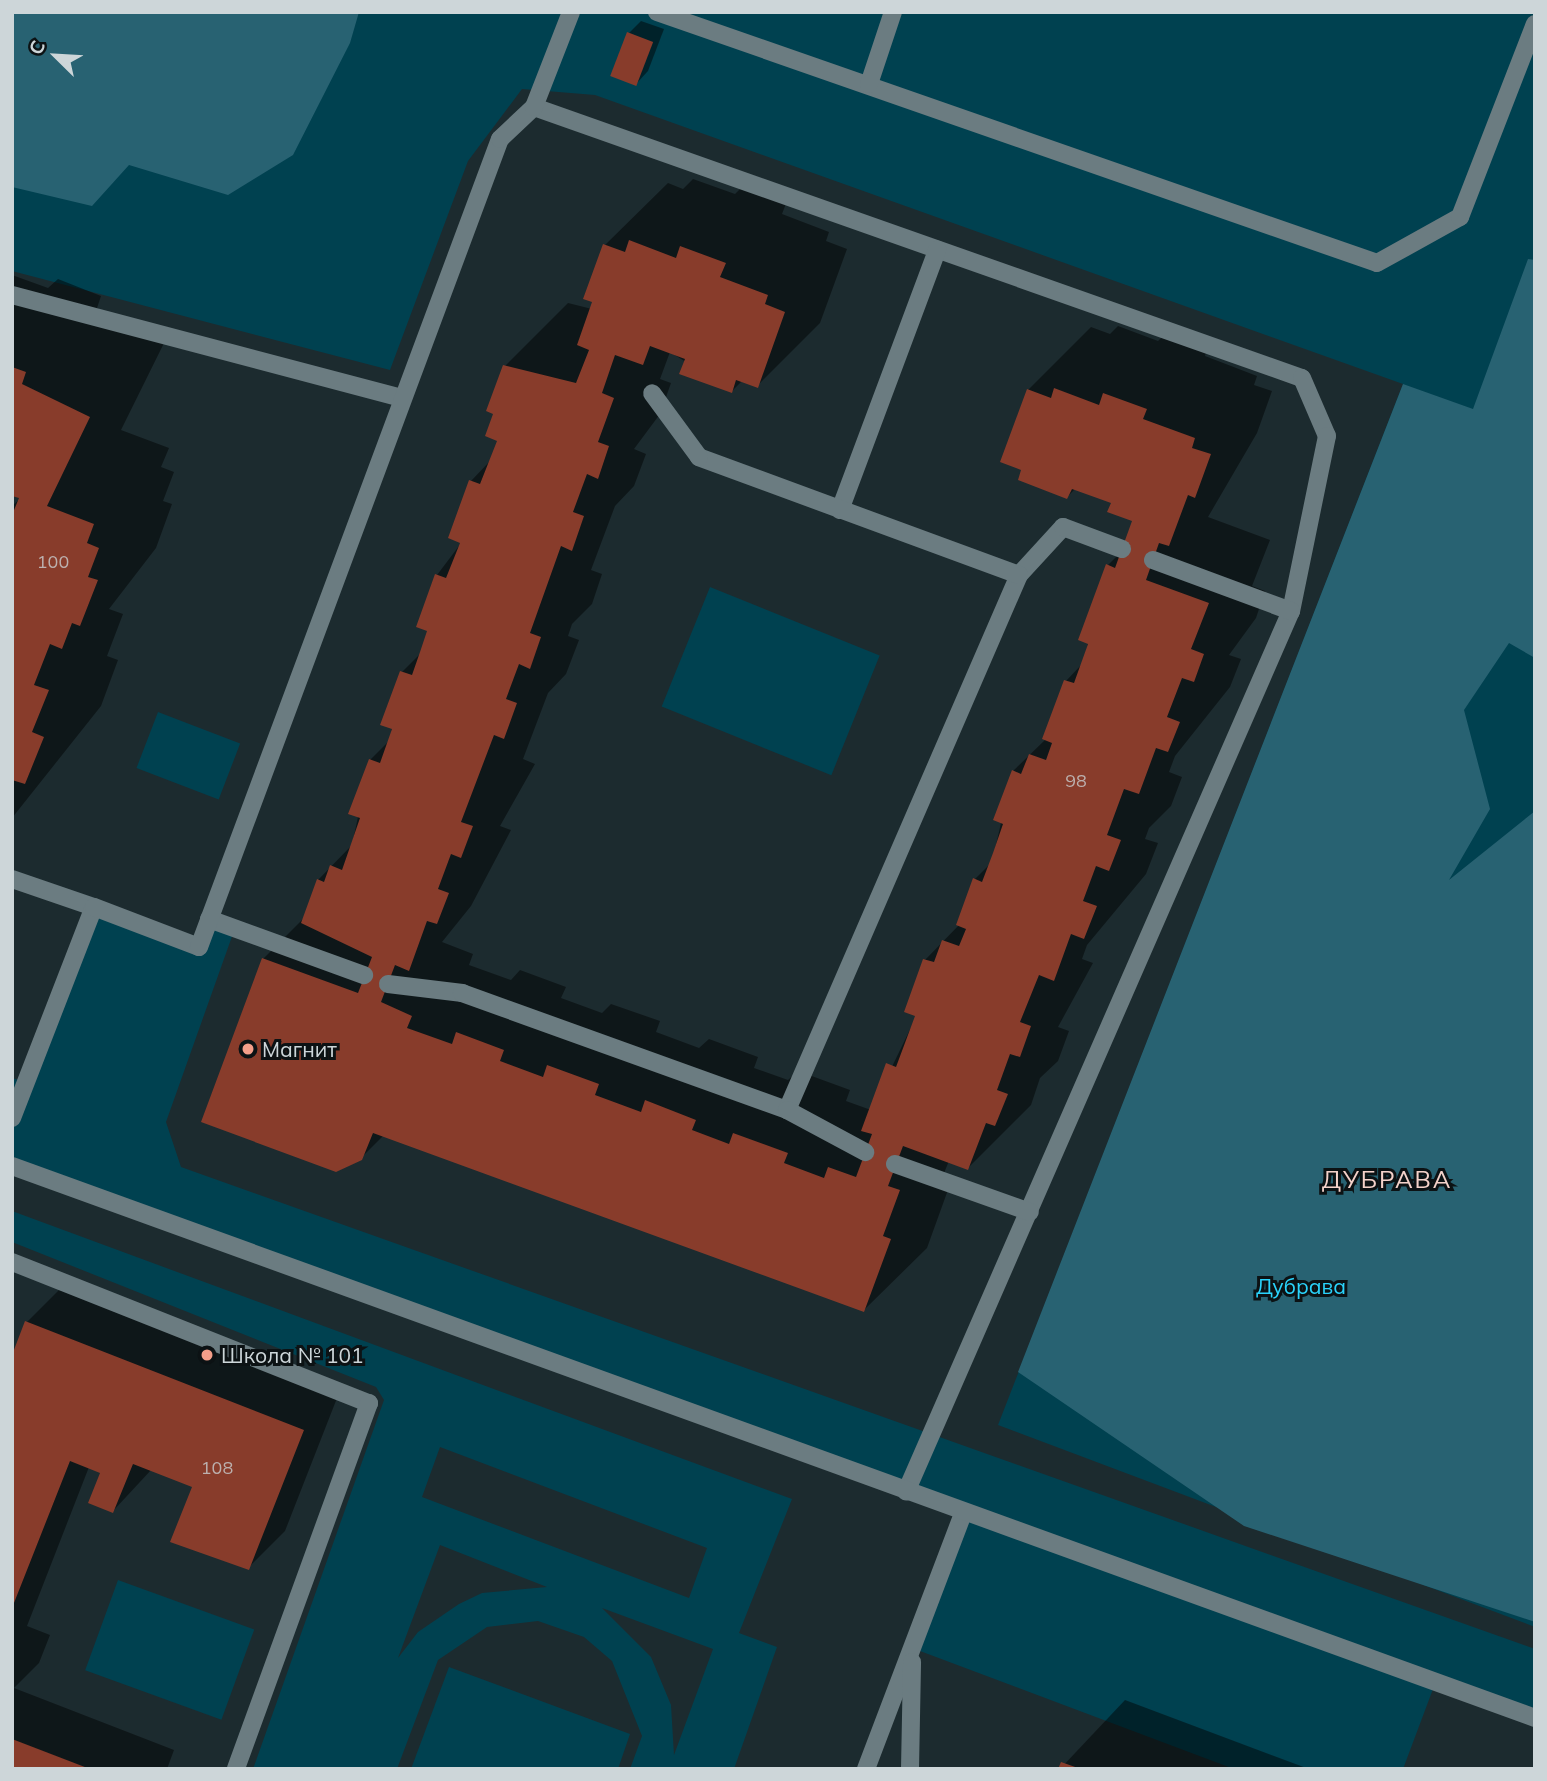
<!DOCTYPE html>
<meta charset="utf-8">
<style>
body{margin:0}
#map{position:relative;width:1547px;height:1781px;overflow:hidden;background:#1c2b2f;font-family:Mulish,sans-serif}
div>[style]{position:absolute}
.green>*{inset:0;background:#004150;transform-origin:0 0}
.forest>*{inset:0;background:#286272}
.shadow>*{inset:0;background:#0007}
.building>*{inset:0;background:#883c2b;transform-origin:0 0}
.lane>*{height:18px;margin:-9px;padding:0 9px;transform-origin:9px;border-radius:9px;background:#6b7c81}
.street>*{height:18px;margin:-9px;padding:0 9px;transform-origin:9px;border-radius:9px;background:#6b7c81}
.dots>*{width:19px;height:19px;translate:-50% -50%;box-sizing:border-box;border:4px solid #0c1214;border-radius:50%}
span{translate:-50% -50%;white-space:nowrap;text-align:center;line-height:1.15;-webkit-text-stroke:6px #0c1214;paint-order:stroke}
.number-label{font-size:18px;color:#bcb0ae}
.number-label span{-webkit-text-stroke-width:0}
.poi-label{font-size:21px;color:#cdd6d9}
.left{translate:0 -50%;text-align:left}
.park-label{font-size:21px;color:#2ad3fb}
.quarter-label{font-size:24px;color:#f4d2ca;letter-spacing:2px}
.frame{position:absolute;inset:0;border:14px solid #cdd6d9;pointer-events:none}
.north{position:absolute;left:21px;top:21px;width:70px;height:70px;-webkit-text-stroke:5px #0c1214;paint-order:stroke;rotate:294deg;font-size:19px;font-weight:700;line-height:28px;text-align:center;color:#cdd6d9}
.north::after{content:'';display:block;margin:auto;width:24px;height:32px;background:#cdd6d9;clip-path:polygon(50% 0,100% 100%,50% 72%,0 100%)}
</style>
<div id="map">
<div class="green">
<div style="clip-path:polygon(12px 12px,1535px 12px,1535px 1627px,998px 1425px,1403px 384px,595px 95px,522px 89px,468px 161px,390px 370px,12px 271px)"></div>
<div style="left:710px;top:587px;width:183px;height:129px;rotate:22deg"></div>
<div style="left:158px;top:712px;width:88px;height:60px;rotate:21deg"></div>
<div style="clip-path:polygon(94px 907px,199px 947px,209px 919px,235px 928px,166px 1122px,181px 1167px,1535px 1649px,1535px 1718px,1436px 1681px,1403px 1769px,1234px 1769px,912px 1648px,963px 1513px,12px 1166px,12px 1078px,25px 1082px)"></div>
<div style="clip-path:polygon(evenodd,12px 1211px,792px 1499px,739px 1633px,777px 1647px,734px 1769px,630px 1769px,642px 1736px,612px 1661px,584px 1637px,538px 1621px,487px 1627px,438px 1660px,397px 1769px,253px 1769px,384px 1400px,376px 1387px,12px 1242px,12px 1211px,440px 1447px,707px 1548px,689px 1598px,422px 1497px,440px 1447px,12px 1211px,440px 1545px,547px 1587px,482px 1593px,459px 1604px,418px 1632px,398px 1658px,440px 1545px,12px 1211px,602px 1608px,713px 1649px,674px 1755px,671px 1705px,651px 1657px,602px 1608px)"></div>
<div style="left:118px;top:1580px;width:145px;height:96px;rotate:20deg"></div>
<div style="clip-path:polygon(449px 1667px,630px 1734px,618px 1769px,411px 1769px)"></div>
</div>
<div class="forest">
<div style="clip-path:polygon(12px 12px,359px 12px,350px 43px,293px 155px,228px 195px,129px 165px,92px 206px,12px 187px)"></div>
<div style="clip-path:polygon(1528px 259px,1535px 260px,1535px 658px,1509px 643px,1464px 710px,1490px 809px,1449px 880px,1535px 811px,1535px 1622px,1244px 1526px,1018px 1372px,1403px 384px,1473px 409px)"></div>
</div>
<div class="shadow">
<div style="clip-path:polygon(641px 21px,664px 29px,648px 71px,636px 84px,629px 33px)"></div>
<div style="clip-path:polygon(693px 179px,735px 194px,744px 185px,787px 201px,782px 214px,829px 232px,826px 241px,847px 249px,820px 323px,757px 386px,743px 380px,732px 391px,670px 352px,660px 379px,671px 383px,660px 414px,634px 449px,646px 454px,634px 486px,615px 506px,591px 570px,602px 574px,592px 604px,572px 624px,568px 636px,579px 640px,566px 674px,548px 693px,523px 759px,535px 764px,500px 826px,511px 830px,471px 906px,442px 942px,473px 954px,469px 965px,511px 980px,520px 970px,566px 987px,561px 998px,602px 1013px,611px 1004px,660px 1021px,656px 1032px,699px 1048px,709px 1039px,758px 1057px,754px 1068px,788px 1080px,798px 1071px,850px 1090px,846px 1101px,871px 1110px,917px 1015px,925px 960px,960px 924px,975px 879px,992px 862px,1013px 771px,1046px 739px,1066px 681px,1083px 663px,1108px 565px,1123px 550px,1134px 520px,1113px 502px,1076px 488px,1067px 497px,1023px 469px,1028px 390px,1091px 327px,1110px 334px,1118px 326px,1158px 341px,1167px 332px,1208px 346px,1205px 356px,1257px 376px,1254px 385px,1272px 391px,1257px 433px,1208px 517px,1270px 540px,1252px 586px,1265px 591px,1256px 618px,1229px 655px,1241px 659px,1230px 687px,1175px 756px,1169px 772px,1182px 777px,1171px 806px,1149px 828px,1145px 839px,1158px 843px,1146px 874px,1087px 945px,1082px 959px,1093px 963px,1058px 1027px,1069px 1031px,1058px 1061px,1040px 1078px,1031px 1105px,968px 1168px,949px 1161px,944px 1173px,953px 1176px,927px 1248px,864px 1310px,384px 1135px,361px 1158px,263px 959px,305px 917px,318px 880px,352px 845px,370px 760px,390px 740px,402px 672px,422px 652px,430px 630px,437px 575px,462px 542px,471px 481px,491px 460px,499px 440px,495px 413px,505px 366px,568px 303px,592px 309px,605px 245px,668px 183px,683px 189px)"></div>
<div style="clip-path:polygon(12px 275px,48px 288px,58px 279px,101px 296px,97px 308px,165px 341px,121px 430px,169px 448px,161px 467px,174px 472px,163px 501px,172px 504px,156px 548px,109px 609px,123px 614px,107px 656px,118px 660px,101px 706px,12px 818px,12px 506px,21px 498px,12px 492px)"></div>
<div style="clip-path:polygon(64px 1285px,339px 1393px,285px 1531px,248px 1568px,194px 1486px,152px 1469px,113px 1511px,102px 1472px,89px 1467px,27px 1626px,50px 1635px,39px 1663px,14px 1688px,174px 1750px,167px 1769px,12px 1769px,12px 1360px,27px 1322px)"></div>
<div style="clip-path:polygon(1125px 1700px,1309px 1769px,1060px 1769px)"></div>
</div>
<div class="building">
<div style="left:627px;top:32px;width:28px;height:47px;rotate:21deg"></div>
<div style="clip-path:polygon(629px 240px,676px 258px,680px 246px,726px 263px,720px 277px,768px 295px,765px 304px,785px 312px,758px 388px,736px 380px,732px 393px,679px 374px,685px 359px,650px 346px,643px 365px,615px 355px,602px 393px,614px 398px,598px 442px,609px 446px,598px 479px,587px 474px,573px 512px,584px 516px,572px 551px,561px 546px,530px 633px,541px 637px,530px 669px,519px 664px,506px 699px,517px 703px,504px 739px,494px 735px,461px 822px,473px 826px,461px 858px,451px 854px,438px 889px,449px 893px,437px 924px,427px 921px,409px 971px,395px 965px,381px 1002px,412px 1016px,407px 1028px,452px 1044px,456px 1032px,504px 1050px,500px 1061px,543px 1077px,547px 1065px,599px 1084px,595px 1095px,641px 1112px,645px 1100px,696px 1120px,692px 1130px,729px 1144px,733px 1133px,788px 1153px,784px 1163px,824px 1178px,828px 1167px,856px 1177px,872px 1134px,861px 1131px,886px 1063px,896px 1067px,915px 1016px,904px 1012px,923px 959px,934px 962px,942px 940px,959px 946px,966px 929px,956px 925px,973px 878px,982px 882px,993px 853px,1003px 824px,993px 820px,1012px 770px,1021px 774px,1029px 754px,1046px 760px,1052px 743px,1042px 739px,1064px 680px,1074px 683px,1088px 644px,1078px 640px,1106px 564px,1115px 568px,1132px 521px,1107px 512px,1111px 503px,1072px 489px,1067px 499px,1018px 480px,1021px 470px,1000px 462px,1027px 389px,1051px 398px,1054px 388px,1099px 405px,1103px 393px,1147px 409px,1143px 419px,1195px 438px,1192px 448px,1211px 454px,1195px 498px,1188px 495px,1169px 546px,1159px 543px,1146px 580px,1209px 603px,1191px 649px,1204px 654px,1194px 682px,1182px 678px,1167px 717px,1180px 722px,1168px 752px,1156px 748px,1139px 794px,1124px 789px,1107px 835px,1121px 840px,1109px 871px,1096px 866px,1083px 901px,1097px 906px,1084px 939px,1071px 934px,1054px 981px,1039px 975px,1020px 1022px,1031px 1026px,1020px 1057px,1010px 1054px,997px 1090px,1008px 1094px,995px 1126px,986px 1123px,968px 1170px,903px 1146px,888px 1186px,900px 1190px,883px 1236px,891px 1239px,864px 1312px,373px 1133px,362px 1160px,336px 1172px,201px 1122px,262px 958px,358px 993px,372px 957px,301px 923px,317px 879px,324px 882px,330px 865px,342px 870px,360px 818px,348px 814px,369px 759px,380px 763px,392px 729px,380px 725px,400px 671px,412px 675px,420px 652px,427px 631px,416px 627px,435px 574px,446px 578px,460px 543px,448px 538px,469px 480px,480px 484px,497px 441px,485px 436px,493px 414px,486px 411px,503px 365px,576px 383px,589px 350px,577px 345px,592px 302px,583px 299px,603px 244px,625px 252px)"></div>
<div style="clip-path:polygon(12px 367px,26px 372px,22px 384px,90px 417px,47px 506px,94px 524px,87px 543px,99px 548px,88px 577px,98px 580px,80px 626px,72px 623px,62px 649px,50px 644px,34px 685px,49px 690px,32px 732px,44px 737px,25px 784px,12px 780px,12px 515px,19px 498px,12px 496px)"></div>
<div style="clip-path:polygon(25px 1321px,304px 1430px,249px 1570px,170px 1542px,192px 1487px,133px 1464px,113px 1513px,88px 1503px,100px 1473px,70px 1461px,12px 1608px,12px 1355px)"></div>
<div style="clip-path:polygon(12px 1739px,90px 1769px,12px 1769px)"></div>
<div style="clip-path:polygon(1061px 1762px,1078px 1768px,1078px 1769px,1058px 1769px)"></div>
</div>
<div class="lane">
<div style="left:657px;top:12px;width:762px;rotate:19.22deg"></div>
<div style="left:1377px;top:263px;width:95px;rotate:-29deg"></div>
<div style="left:1460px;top:217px;width:207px;rotate:-68.8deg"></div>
<div style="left:869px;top:84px;width:76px;rotate:-71.6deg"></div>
<div style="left:534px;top:107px;width:814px;rotate:19.44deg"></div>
<div style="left:1302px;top:378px;width:63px;rotate:66.7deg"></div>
<div style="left:1327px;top:436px;width:179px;rotate:101.6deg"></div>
<div style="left:1291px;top:611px;width:961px;rotate:113.61deg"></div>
<div style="left:12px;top:295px;width:404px;rotate:14.8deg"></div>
<div style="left:840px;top:510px;width:278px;rotate:-69.5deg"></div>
<div style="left:1153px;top:560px;width:147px;rotate:20.3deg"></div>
<div style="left:1019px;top:575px;width:65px;rotate:-47.5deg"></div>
<div style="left:1063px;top:527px;width:63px;rotate:20.4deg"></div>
<div style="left:12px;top:879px;width:87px;rotate:18.9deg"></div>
<div style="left:209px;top:919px;width:165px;rotate:19.9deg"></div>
<div style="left:388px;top:984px;width:75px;rotate:6.9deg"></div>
<div style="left:462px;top:993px;width:345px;rotate:19.8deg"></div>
<div style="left:787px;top:1110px;width:583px;rotate:-66.56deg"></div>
<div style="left:1019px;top:575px;width:341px;rotate:-159.8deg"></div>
<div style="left:699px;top:457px;width:79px;rotate:-126.3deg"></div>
<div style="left:787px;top:1110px;width:89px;rotate:28.3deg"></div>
<div style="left:12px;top:1118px;width:226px;rotate:-68.8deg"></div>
<div style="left:94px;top:907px;width:112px;rotate:20.9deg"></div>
<div style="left:199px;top:947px;width:862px;rotate:-69.57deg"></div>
<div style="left:500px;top:139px;width:47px;rotate:-43.3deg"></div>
<div style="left:534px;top:107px;width:102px;rotate:-68.7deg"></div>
<div style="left:895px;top:1164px;width:143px;rotate:19.6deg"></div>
<div style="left:12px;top:1262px;width:384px;rotate:21.6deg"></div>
<div style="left:369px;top:1403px;width:389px;rotate:110deg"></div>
<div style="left:866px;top:1769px;width:274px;rotate:-69.2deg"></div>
<div style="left:910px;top:1769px;width:107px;rotate:-88.9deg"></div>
</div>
<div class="street">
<div style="left:12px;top:1166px;width:1620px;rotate:19.92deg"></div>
</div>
<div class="dots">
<div style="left:248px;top:1049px;background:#f49e89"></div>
<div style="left:207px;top:1355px;background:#f49e89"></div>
</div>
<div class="number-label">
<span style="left:53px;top:562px">100</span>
<span style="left:1076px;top:781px">98</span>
<span style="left:217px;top:1468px">108</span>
</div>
<div class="poi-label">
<span class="left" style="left:262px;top:1049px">Магнит</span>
<span class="left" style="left:221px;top:1355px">Школа № 101</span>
</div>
<div class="park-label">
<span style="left:1301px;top:1286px">Дубрава</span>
</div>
<div class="quarter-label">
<span style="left:1387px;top:1180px">ДУБРАВА</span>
</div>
<div class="frame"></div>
<div class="north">С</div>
</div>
